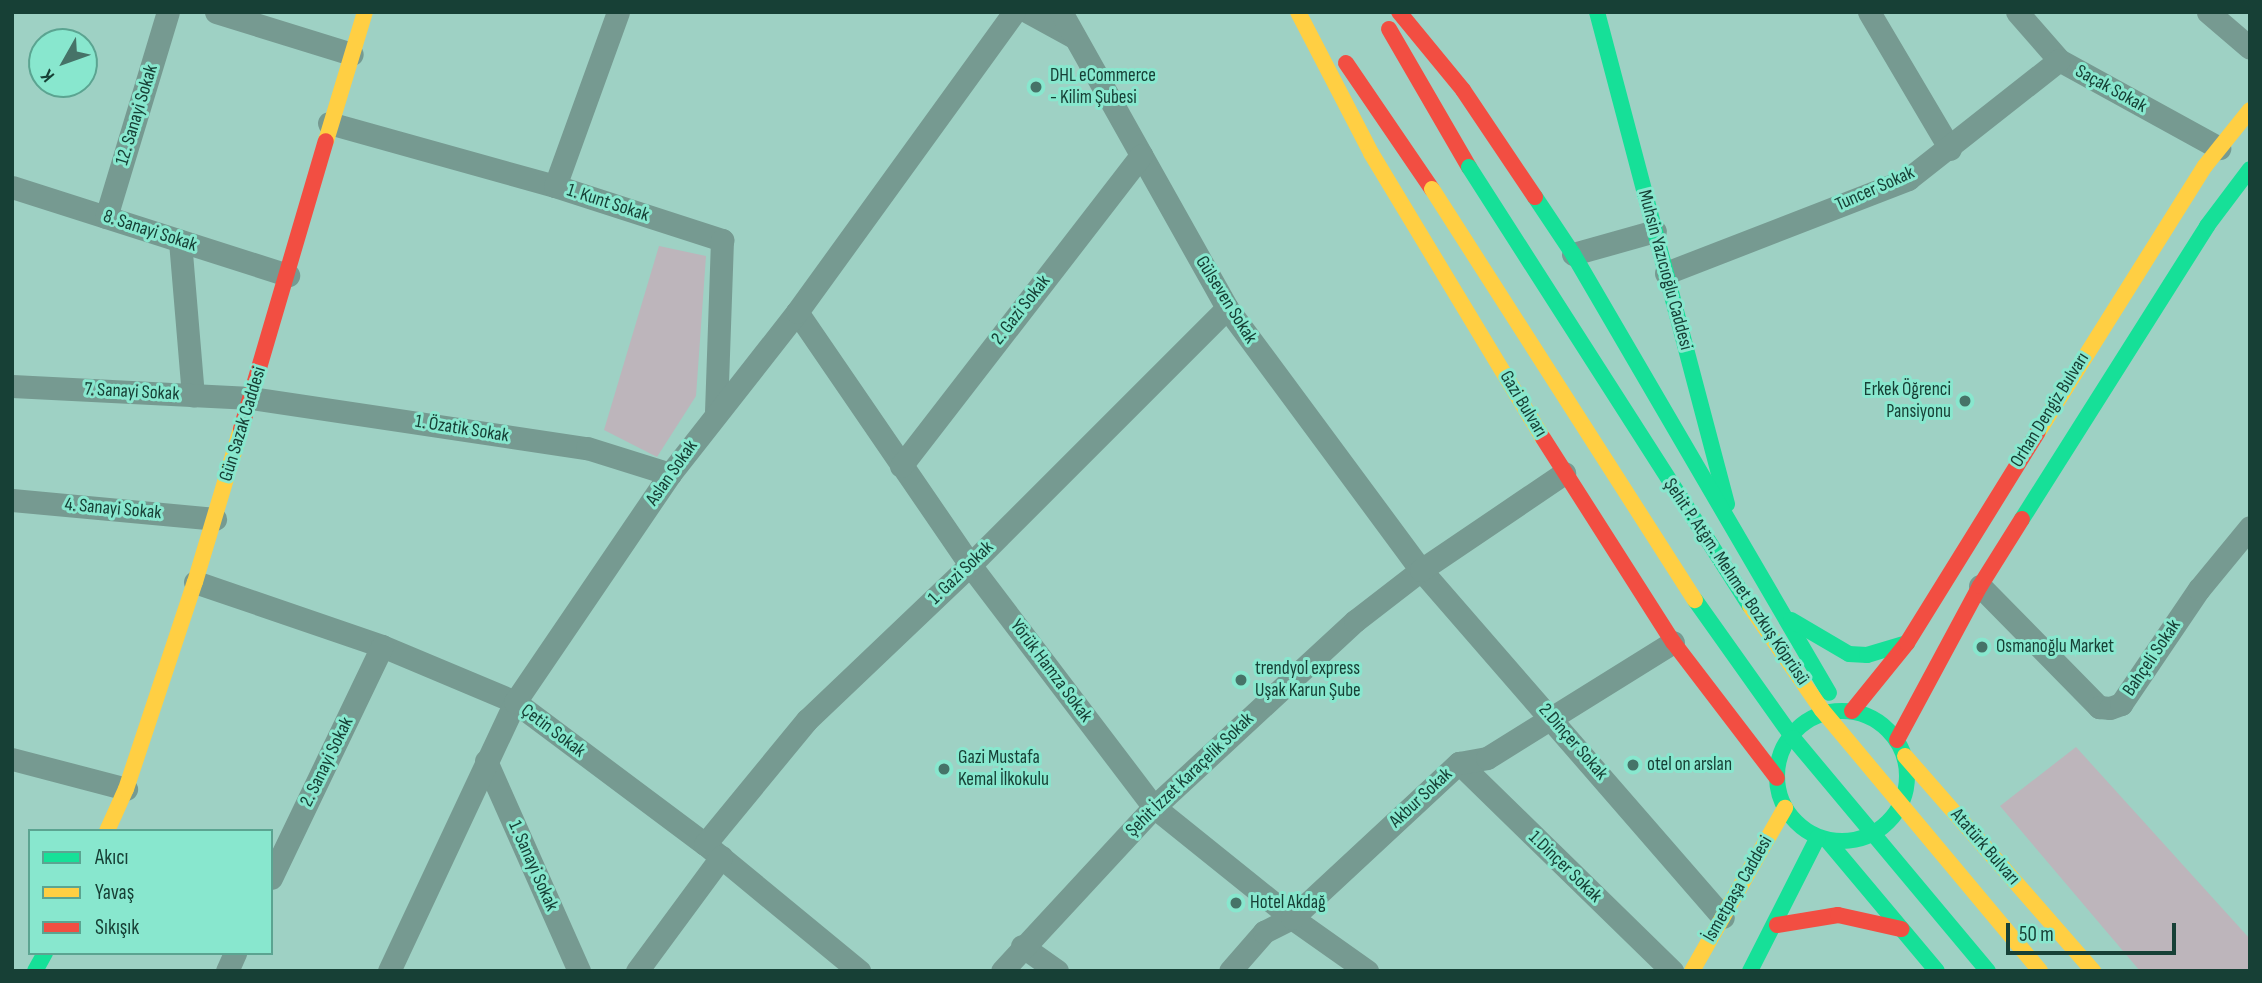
<!DOCTYPE html>
<meta charset="utf-8">
<style>
body{margin:0}
#map{position:relative;width:2262px;height:983px;overflow:hidden;background:#9ed1c4;font-family:"Sofia Sans Condensed",sans-serif}
div>[style]{position:absolute}
.green>*{inset:0;background:#bdb5bb}
.street>*{height:23px;margin:-11.5px;padding:0 11.5px;transform-origin:11.5px;border-radius:11.5px;background:#769a91}
.fast>*{height:16px;margin:-8px;padding:0 8px;transform-origin:8px;border-radius:8px;background:#16e098}
.fast>.ring{margin:-8px;padding:0;box-sizing:content-box;background:none;border:16px solid #16e098;border-radius:50%}
.slow>*{height:16px;margin:-8px;padding:0 8px;transform-origin:8px;border-radius:8px;background:#ffcf43}
.jam>*{height:16px;margin:-8px;padding:0 8px;transform-origin:8px;border-radius:8px;background:#f24e42}
.fast-bridge>*{height:16px;margin:-8px;padding:0 8px;transform-origin:8px;border-radius:8px;background:#16e098}
.slow-bridge>*{height:16px;margin:-8px;padding:0 8px;transform-origin:8px;border-radius:8px;background:#ffcf43}
.dots>*{width:19px;height:19px;translate:-50% -50%;box-sizing:border-box;border:4px solid #88e7ce;border-radius:50%}
span{translate:-50% -50%;white-space:nowrap;text-align:center;line-height:1.15;-webkit-text-stroke:6px #88e7ce;paint-order:stroke}
.poi-label{font-size:19px;color:#174036}
.left{translate:0 -50%;text-align:left}
.right{translate:-100% -50%;text-align:right}
.street-label{font-size:19px;color:#174036}
.frame{position:absolute;inset:0;border:14px solid #174036;pointer-events:none}
.legend{position:absolute;left:28px;top:829px;width:245px;height:126px;box-sizing:border-box;background:#88e7ce;border:2px solid #5ba491;margin:0;padding:9px 12px;list-style:none;font-size:21px;color:#174036}
.legend li{display:flex;align-items:center;gap:14px;height:35px}
.legend b{width:35px;border:2px solid #5ba491}
.north{position:absolute;left:28px;top:28px;width:70px;height:70px;box-sizing:border-box;background:#88e7ce;border:2px solid #5ba491;border-radius:50%;rotate:230deg;font-size:19px;font-weight:700;line-height:28px;text-align:center;color:#174036}
.north::after{content:'';display:block;margin:auto;width:24px;height:32px;background:#467368;clip-path:polygon(50% 0,100% 100%,50% 72%,0 100%)}
.scale{position:absolute;left:2006px;top:923px;width:170px;height:32px;box-sizing:border-box;border:4px solid #174036;border-top:0;padding-left:9px;font-size:21px;line-height:24px;white-space:nowrap;color:#174036;-webkit-text-stroke:5px #88e7ce;paint-order:stroke}
</style>
<div id="map">
<div class="green">
<div style="clip-path:polygon(659px 246px,706px 256px,696px 396px,657px 457px,604px 430px)"></div>
<div style="clip-path:polygon(2076px 747px,2250px 939px,2250px 971px,2140px 971px,2000px 806px)"></div>
</div>
<div class="street">
<div style="left:216px;top:12px;width:142px;rotate:17.2deg"></div>
<div style="left:1028px;top:12px;width:52px;rotate:28.5deg"></div>
<div style="left:1061px;top:12px;width:339px;rotate:60.7deg"></div>
<div style="left:1227px;top:308px;width:326px;rotate:53.5deg"></div>
<div style="left:1421px;top:570px;width:460px;rotate:49deg"></div>
<div style="left:1869px;top:12px;width:159px;rotate:59.4deg"></div>
<div style="left:2017px;top:12px;width:64px;rotate:48.8deg"></div>
<div style="left:2059px;top:60px;width:183px;rotate:28.8deg"></div>
<div style="left:2208px;top:12px;width:55px;rotate:40.6deg"></div>
<div style="left:329px;top:123px;width:235px;rotate:15.6deg"></div>
<div style="left:555px;top:186px;width:176px;rotate:17.9deg"></div>
<div style="left:722px;top:240px;width:171px;rotate:92deg"></div>
<div style="left:555px;top:186px;width:185px;rotate:-70.1deg"></div>
<div style="left:12px;top:187px;width:290px;rotate:17.7deg"></div>
<div style="left:106px;top:217px;width:214px;rotate:-73.2deg"></div>
<div style="left:180px;top:241px;width:155px;rotate:85.2deg"></div>
<div style="left:1573px;top:254px;width:85px;rotate:-15.7deg"></div>
<div style="left:1666px;top:273px;width:260px;rotate:-21.2deg"></div>
<div style="left:1908px;top:179px;width:192px;rotate:-38.2deg"></div>
<div style="left:797px;top:312px;width:306px;rotate:55.6deg"></div>
<div style="left:970px;top:565px;width:304px;rotate:52.8deg"></div>
<div style="left:1154px;top:807px;width:177px;rotate:38.8deg"></div>
<div style="left:1292px;top:918px;width:92px;rotate:35.2deg"></div>
<div style="left:12px;top:386px;width:239px;rotate:2.9deg"></div>
<div style="left:251px;top:398px;width:340px;rotate:8.5deg"></div>
<div style="left:587px;top:448px;width:87px;rotate:17.4deg"></div>
<div style="left:901px;top:466px;width:393px;rotate:-52.3deg"></div>
<div style="left:12px;top:500px;width:204px;rotate:5.3deg"></div>
<div style="left:195px;top:582px;width:198px;rotate:18.9deg"></div>
<div style="left:382px;top:646px;width:144px;rotate:22.8deg"></div>
<div style="left:515px;top:702px;width:237px;rotate:36.8deg"></div>
<div style="left:705px;top:844px;width:200px;rotate:39.5deg"></div>
<div style="left:1980px;top:586px;width:170px;rotate:45.5deg"></div>
<div style="left:2099px;top:707px;width:11px;rotate:5deg"></div>
<div style="left:2110px;top:708px;width:12px;rotate:-20deg"></div>
<div style="left:2121px;top:704px;width:139px;rotate:-55.9deg"></div>
<div style="left:2199px;top:589px;width:80px;rotate:-50.6deg"></div>
<div style="left:12px;top:759px;width:118px;rotate:14.7deg"></div>
<div style="left:486px;top:761px;width:230px;rotate:66.1deg"></div>
<div style="left:1459px;top:763px;width:298px;rotate:44.3deg"></div>
<div style="left:705px;top:844px;width:161px;rotate:-50.6deg"></div>
<div style="left:807px;top:720px;width:225px;rotate:-43.6deg"></div>
<div style="left:970px;top:565px;width:363px;rotate:-45deg"></div>
<div style="left:271px;top:878px;width:257px;rotate:-64.4deg"></div>
<div style="left:1022px;top:946px;width:43px;rotate:35.5deg"></div>
<div style="left:227px;top:971px;width:20px;rotate:-66deg"></div>
<div style="left:389px;top:971px;width:297px;rotate:-64.9deg"></div>
<div style="left:515px;top:702px;width:276px;rotate:-55.8deg"></div>
<div style="left:670px;top:474px;width:206px;rotate:-51.9deg"></div>
<div style="left:797px;top:312px;width:370px;rotate:-54.1deg"></div>
<div style="left:637px;top:971px;width:142px;rotate:-53.6deg"></div>
<div style="left:1002px;top:971px;width:224px;rotate:-47.2deg"></div>
<div style="left:1154px;top:807px;width:274px;rotate:-42.8deg"></div>
<div style="left:1355px;top:621px;width:83px;rotate:-37.7deg"></div>
<div style="left:1421px;top:570px;width:173px;rotate:-34.1deg"></div>
<div style="left:1230px;top:971px;width:52px;rotate:-48.9deg"></div>
<div style="left:1264px;top:932px;width:31px;rotate:-27deg"></div>
<div style="left:1292px;top:918px;width:228px;rotate:-42.9deg"></div>
<div style="left:1459px;top:763px;width:28px;rotate:-10deg"></div>
<div style="left:1487px;top:758px;width:219px;rotate:-31.9deg"></div>
</div>
<div class="fast">
<div style="left:1597px;top:12px;width:509px;rotate:75.2deg"></div>
<div style="left:1535px;top:197px;width:69px;rotate:56.3deg"></div>
<div style="left:1573px;top:254px;width:508px;rotate:59.75deg"></div>
<div style="left:2022px;top:519px;width:347px;rotate:-57.7deg"></div>
<div style="left:2207px;top:226px;width:71px;rotate:-53deg"></div>
<div style="left:1791px;top:620px;width:67px;rotate:30.4deg"></div>
<div style="left:1849px;top:654px;width:18px;rotate:3deg"></div>
<div style="left:1867px;top:655px;width:42px;rotate:-16.7deg"></div>
<div class="ring" style="left:1777px;top:711px;width:114px;height:114px"></div>
<div style="left:1827px;top:840px;width:171px;rotate:50deg"></div>
<div style="left:35px;top:971px;width:21px;rotate:-61deg"></div>
<div style="left:1750px;top:971px;width:150px;rotate:-63.1deg"></div>
</div>
<div class="slow">
<div style="left:1298px;top:12px;width:159px;rotate:62.6deg"></div>
<div style="left:1371px;top:153px;width:333px;rotate:58.9deg"></div>
<div style="left:326px;top:141px;width:135px;rotate:-73.2deg"></div>
<div style="left:2038px;top:432px;width:314px;rotate:-57.9deg"></div>
<div style="left:2205px;top:166px;width:72px;rotate:-51.2deg"></div>
<div style="left:1905px;top:756px;width:286px;rotate:48.8deg"></div>
<div style="left:107px;top:831px;width:46px;rotate:-65.7deg"></div>
<div style="left:126px;top:789px;width:218px;rotate:-71.6deg"></div>
<div style="left:195px;top:582px;width:160px;rotate:-73.3deg"></div>
<div style="left:1692px;top:971px;width:188px;rotate:-60.3deg"></div>
</div>
<div class="jam">
<div style="left:1399px;top:12px;width:101px;rotate:50.6deg"></div>
<div style="left:1463px;top:90px;width:129px;rotate:56.1deg"></div>
<div style="left:1389px;top:29px;width:160px;rotate:59.9deg"></div>
<div style="left:1346px;top:63px;width:153px;rotate:55.7deg"></div>
<div style="left:241px;top:429px;width:300px;rotate:-73.6deg"></div>
<div style="left:1543px;top:438px;width:242px;rotate:57.5deg"></div>
<div style="left:1673px;top:642px;width:171px;rotate:52.6deg"></div>
<div style="left:1852px;top:711px;width:87px;rotate:-51deg"></div>
<div style="left:1907px;top:643px;width:248px;rotate:-58.2deg"></div>
<div style="left:1897px;top:740px;width:175px;rotate:-61.7deg"></div>
<div style="left:1980px;top:586px;width:79px;rotate:-57.9deg"></div>
<div style="left:1777px;top:925px;width:62px;rotate:-9.3deg"></div>
<div style="left:1838px;top:915px;width:65px;rotate:12.5deg"></div>
</div>
<div class="fast-bridge">
<div style="left:1469px;top:167px;width:521px;rotate:57.38deg"></div>
<div style="left:1695px;top:600px;width:169px;rotate:54.6deg"></div>
<div style="left:1793px;top:738px;width:304px;rotate:50.1deg"></div>
</div>
<div class="slow-bridge">
<div style="left:1432px;top:189px;width:488px;rotate:57.4deg"></div>
<div style="left:1750px;top:606px;width:126px;rotate:55.3deg"></div>
<div style="left:1822px;top:710px;width:340px;rotate:50.1deg"></div>
</div>
<div class="dots">
<div style="left:1036px;top:87px;background:#467368"></div>
<div style="left:1965px;top:401px;background:#467368"></div>
<div style="left:1982px;top:647px;background:#467368"></div>
<div style="left:1241px;top:680px;background:#467368"></div>
<div style="left:1633px;top:765px;background:#467368"></div>
<div style="left:944px;top:769px;background:#467368"></div>
<div style="left:1236px;top:903px;background:#467368"></div>
</div>
<div class="poi-label">
<span class="left" style="left:1050px;top:87px">DHL eCommerce<br>- Kilim Şubesi</span>
<span class="right" style="left:1951px;top:401px">Erkek Öğrenci<br>Pansiyonu</span>
<span class="left" style="left:1996px;top:647px">Osmanoğlu Market</span>
<span class="left" style="left:1255px;top:680px">trendyol express<br>Uşak Karun Şube</span>
<span class="left" style="left:958px;top:769px">Gazi Mustafa<br>Kemal İlkokulu</span>
<span class="left" style="left:1647px;top:765px">otel on arslan</span>
<span class="left" style="left:1250px;top:903px">Hotel Akdağ</span>
</div>
<div class="street-label">
<span style="left:2111px;top:89px;rotate:29deg">Saçak Sokak</span>
<span style="left:137px;top:115px;rotate:-73deg">12. Sanayi Sokak</span>
<span style="left:1875px;top:189px;rotate:-24deg">Tuncer Sokak</span>
<span style="left:608px;top:203px;rotate:18deg">1. Kunt Sokak</span>
<span style="left:150px;top:231px;rotate:18deg">8. Sanayi Sokak</span>
<span style="left:1665px;top:270px;rotate:75deg">Muhsin Yazıcıoğlu Caddesi</span>
<span style="left:1226px;top:300px;rotate:58deg">Gülseven Sokak</span>
<span style="left:1021px;top:310px;rotate:-52deg">2. Gazi Sokak</span>
<span style="left:132px;top:392px;rotate:3deg">7. Sanayi Sokak</span>
<span style="left:1523px;top:404px;rotate:59deg">Gazi Bulvarı</span>
<span style="left:2050px;top:410px;rotate:-58deg">Orhan Dengiz Bulvarı</span>
<span style="left:243px;top:424px;rotate:-73deg">Gün Sazak Caddesi</span>
<span style="left:462px;top:429px;rotate:9deg">1. Özatik Sokak</span>
<span style="left:672px;top:473px;rotate:-55deg">Aslan Sokak</span>
<span style="left:113px;top:509px;rotate:5deg">4. Sanayi Sokak</span>
<span style="left:961px;top:573px;rotate:-44deg">1. Gazi Sokak</span>
<span style="left:1736px;top:582px;rotate:56deg">Şehit P. Atğm. Mehmet Bozkuş Köprüsü</span>
<span style="left:2152px;top:658px;rotate:-56deg">Bahçeli Sokak</span>
<span style="left:1051px;top:671px;rotate:53deg">Yörük Hamza Sokak</span>
<span style="left:553px;top:731px;rotate:37deg">Çetin Sokak</span>
<span style="left:1573px;top:742px;rotate:49deg">2.Dinçer Sokak</span>
<span style="left:327px;top:762px;rotate:-64deg">2. Sanayi Sokak</span>
<span style="left:1190px;top:775px;rotate:-44deg">Şehit İzzet Karaçelik Sokak</span>
<span style="left:1421px;top:798px;rotate:-43deg">Akbur Sokak</span>
<span style="left:1985px;top:847px;rotate:49deg">Atatürk Bulvarı</span>
<span style="left:533px;top:866px;rotate:66deg">1. Sanayi Sokak</span>
<span style="left:1565px;top:867px;rotate:44deg">1.Dinçer Sokak</span>
<span style="left:1738px;top:889px;rotate:-60deg">İsmetpaşa Caddesi</span>
</div>
<div class="frame"></div>
<ul class="legend">
<li><b style="height:9px;background:#16e098"></b>Akıcı</li>
<li><b style="height:9px;background:#ffcf43"></b>Yavaş</li>
<li><b style="height:9px;background:#f24e42"></b>Sıkışık</li>
</ul>
<div class="north">K</div>
<div class="scale">50 m</div>
</div>
